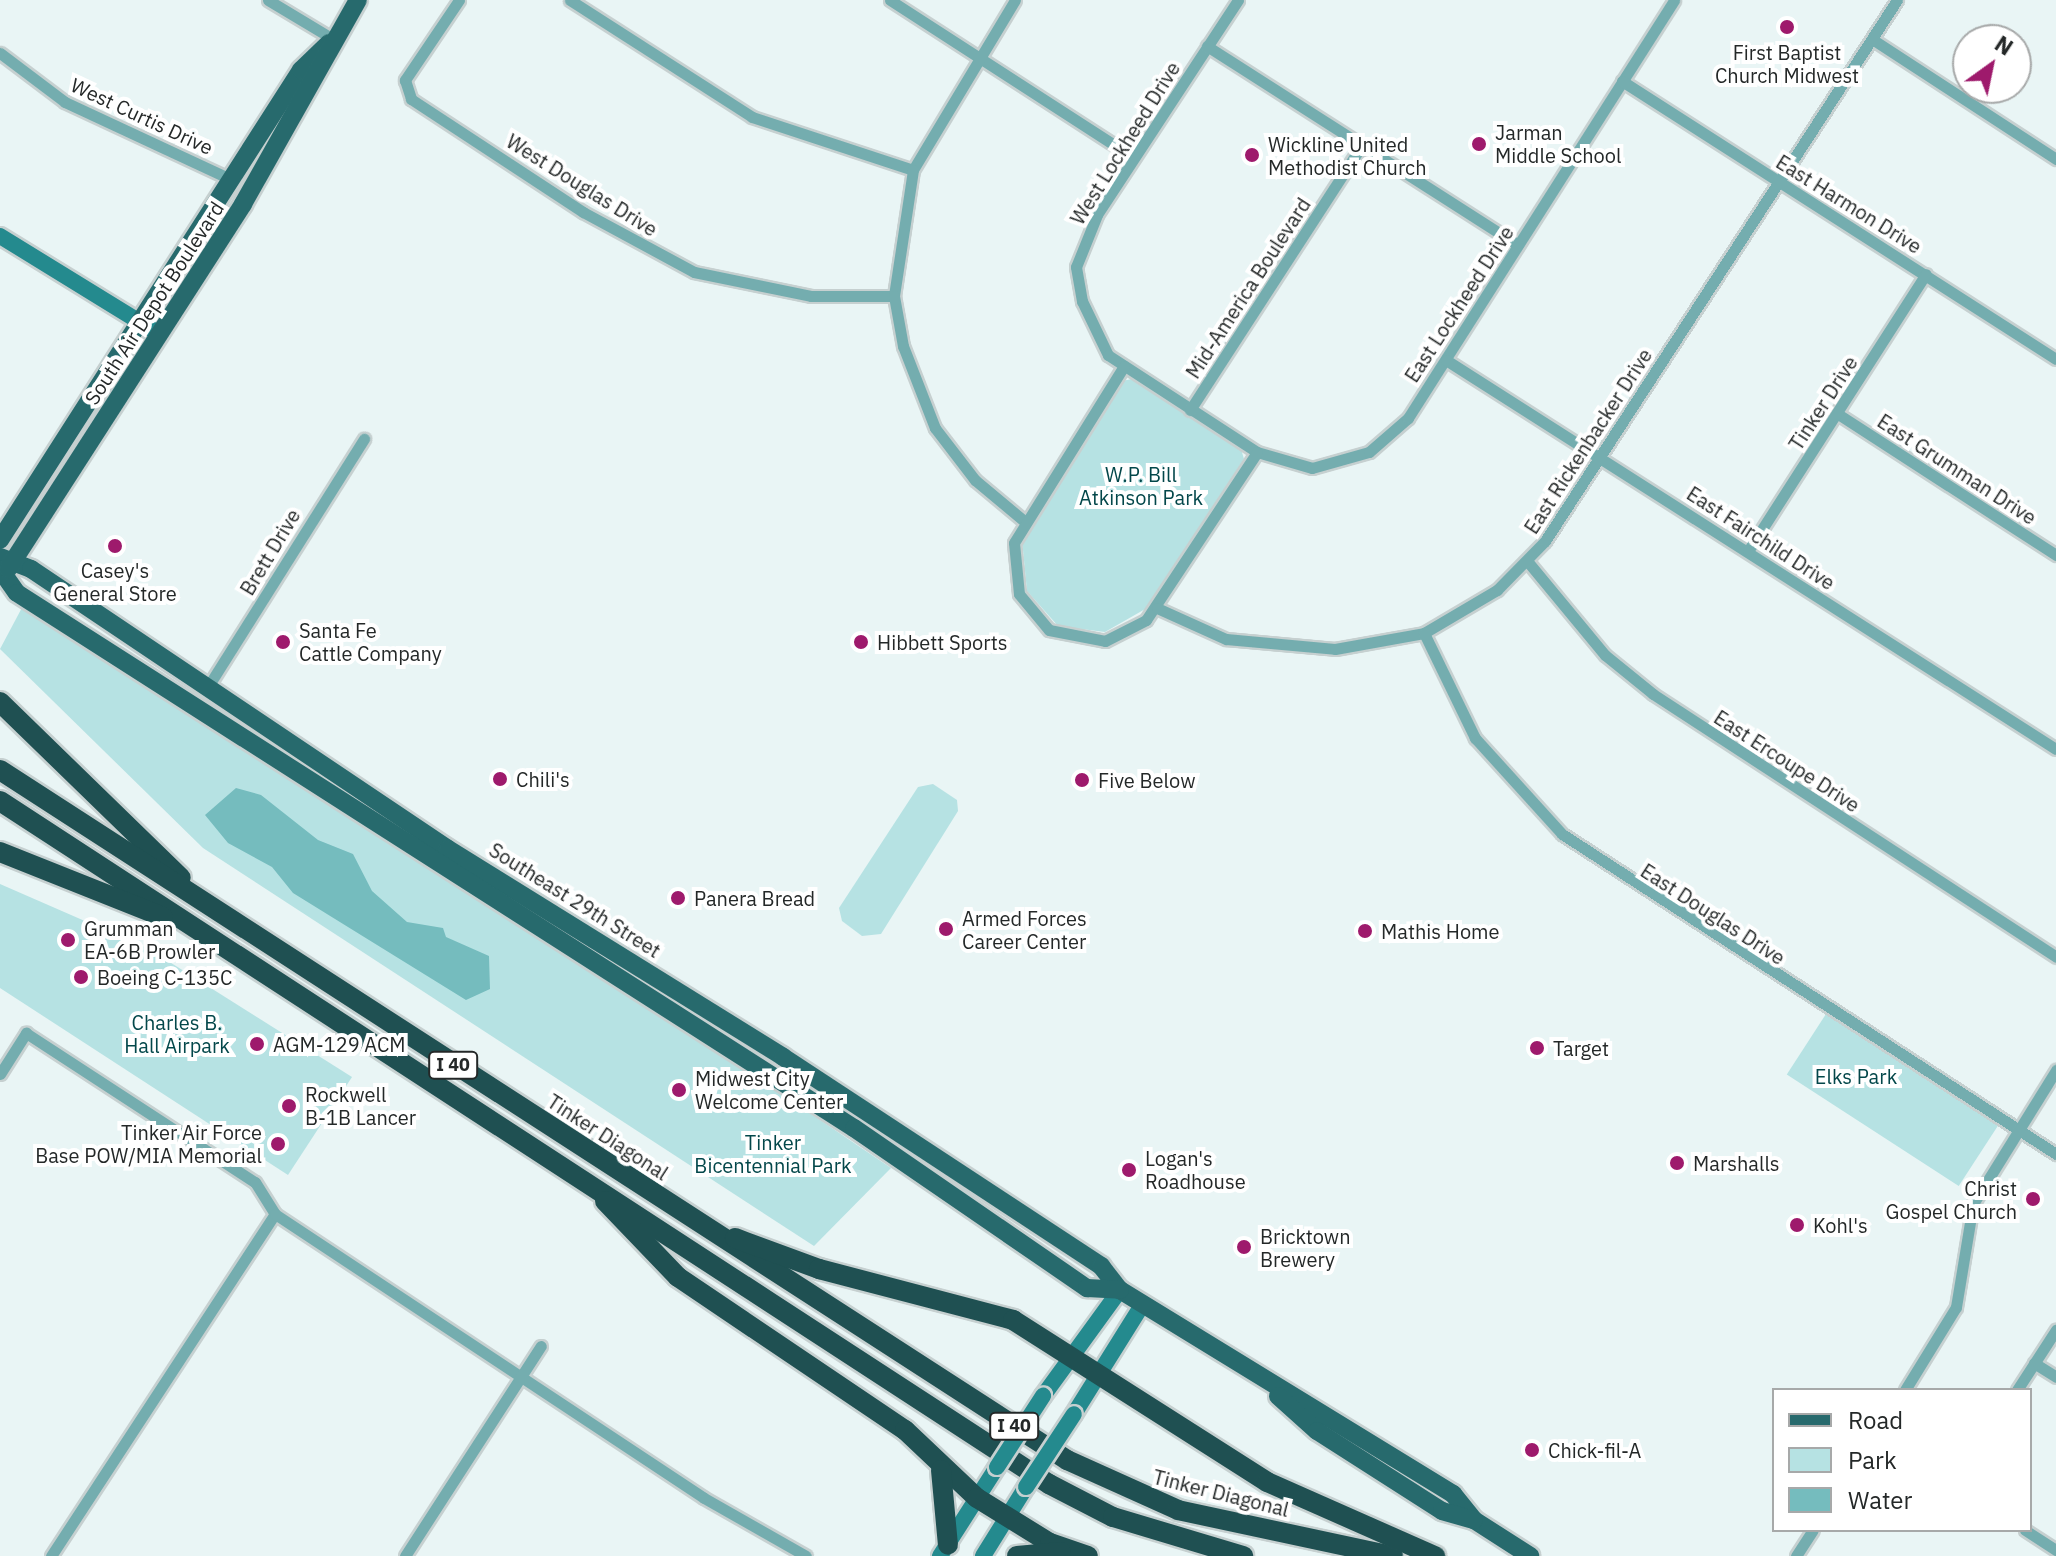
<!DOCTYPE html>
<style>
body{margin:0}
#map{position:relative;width:2056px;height:1556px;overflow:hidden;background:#e9f5f5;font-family:"IBM Plex Sans",sans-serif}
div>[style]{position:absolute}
.green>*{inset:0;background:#b6e2e3;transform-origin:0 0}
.water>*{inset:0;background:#75bcbe}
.roads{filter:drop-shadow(2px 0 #c6d0d0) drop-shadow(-2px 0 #c6d0d0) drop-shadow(0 2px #c6d0d0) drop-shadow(0 -2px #c6d0d0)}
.street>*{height:11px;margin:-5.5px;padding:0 5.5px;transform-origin:5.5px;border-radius:5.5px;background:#74adaf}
.secondary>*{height:16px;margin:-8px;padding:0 8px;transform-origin:8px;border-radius:8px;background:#248a8e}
.primary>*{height:18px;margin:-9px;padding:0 9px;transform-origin:9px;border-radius:9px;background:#276a6d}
.highway>*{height:20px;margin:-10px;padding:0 10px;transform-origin:10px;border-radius:10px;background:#1f5052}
.bridges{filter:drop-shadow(2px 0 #c6d0d0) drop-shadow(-2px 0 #c6d0d0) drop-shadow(0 2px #c6d0d0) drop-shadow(0 -2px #c6d0d0)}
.secondary-bridge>*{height:16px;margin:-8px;padding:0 8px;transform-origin:8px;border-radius:8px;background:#248a8e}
.dots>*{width:22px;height:22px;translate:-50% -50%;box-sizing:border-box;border:4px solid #fff;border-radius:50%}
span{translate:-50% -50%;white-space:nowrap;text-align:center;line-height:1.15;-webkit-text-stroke:8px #fff;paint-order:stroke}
.shield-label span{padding:2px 6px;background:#fff;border:2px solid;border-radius:6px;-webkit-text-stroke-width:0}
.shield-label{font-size:18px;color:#242828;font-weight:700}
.poi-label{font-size:20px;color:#242828}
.left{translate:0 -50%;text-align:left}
.right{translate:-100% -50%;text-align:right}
.street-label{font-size:20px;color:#242828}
.park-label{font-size:20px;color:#03474a}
.legend{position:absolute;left:1772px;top:1388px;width:260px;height:144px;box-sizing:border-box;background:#fff;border:2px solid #a7a9a9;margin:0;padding:10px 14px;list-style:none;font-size:24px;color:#242828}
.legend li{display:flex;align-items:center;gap:16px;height:40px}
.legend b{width:40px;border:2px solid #a7a9a9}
.north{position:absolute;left:1952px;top:24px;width:80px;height:80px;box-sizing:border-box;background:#fff;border:2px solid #a7a9a9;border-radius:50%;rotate:33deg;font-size:22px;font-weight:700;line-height:32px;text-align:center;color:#242828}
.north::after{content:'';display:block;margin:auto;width:28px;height:36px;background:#9e1a6c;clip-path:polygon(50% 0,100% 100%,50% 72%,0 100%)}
</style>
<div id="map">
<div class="green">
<div style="clip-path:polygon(1132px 379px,1241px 449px,1244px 459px,1147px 608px,1105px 632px,1058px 626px,1027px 591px,1022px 540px,1122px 381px)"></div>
<div style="clip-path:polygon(25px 602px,823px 1122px,891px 1168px,814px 1246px,203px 848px,0 649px)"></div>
<div style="clip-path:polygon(933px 784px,957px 800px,958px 811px,881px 934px,862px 936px,842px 921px,839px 908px,918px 787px)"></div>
<div style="clip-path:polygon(0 884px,149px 949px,352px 1077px,288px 1175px,0 988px)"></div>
<div style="left:1826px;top:1014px;width:205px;height:72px;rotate:33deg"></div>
</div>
<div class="water">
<div style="clip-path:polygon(236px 788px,261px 795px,318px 840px,353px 854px,372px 891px,407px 922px,443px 928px,446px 937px,489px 956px,490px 989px,466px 1000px,293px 893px,272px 867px,228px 843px,205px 815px)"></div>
</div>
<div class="roads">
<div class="street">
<div style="left:268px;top:0;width:76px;rotate:31deg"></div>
<div style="left:459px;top:0;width:97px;rotate:124deg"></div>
<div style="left:405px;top:80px;width:20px;rotate:72deg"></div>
<div style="left:411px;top:99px;width:206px;rotate:33.3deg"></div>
<div style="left:583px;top:212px;width:126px;rotate:28.4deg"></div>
<div style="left:694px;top:272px;width:119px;rotate:11.6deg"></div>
<div style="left:811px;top:296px;width:83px"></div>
<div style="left:570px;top:0;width:216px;rotate:32.7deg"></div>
<div style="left:752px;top:117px;width:169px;rotate:18.2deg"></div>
<div style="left:890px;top:0;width:289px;rotate:32.9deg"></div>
<div style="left:1015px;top:0;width:198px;rotate:121deg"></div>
<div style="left:913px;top:170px;width:127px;rotate:98.6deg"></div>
<div style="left:894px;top:296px;width:51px;rotate:79.8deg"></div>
<div style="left:903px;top:346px;width:88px;rotate:68.7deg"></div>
<div style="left:935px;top:428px;width:66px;rotate:52.4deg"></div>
<div style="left:975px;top:480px;width:64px;rotate:39.9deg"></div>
<div style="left:1238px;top:0;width:257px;rotate:123.3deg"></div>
<div style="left:1097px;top:215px;width:56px;rotate:112deg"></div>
<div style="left:1076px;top:267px;width:35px;rotate:80deg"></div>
<div style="left:1082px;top:301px;width:60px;rotate:64.3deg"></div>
<div style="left:1108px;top:355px;width:178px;rotate:33.1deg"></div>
<div style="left:1257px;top:452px;width:57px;rotate:16.2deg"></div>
<div style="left:1312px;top:468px;width:59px;rotate:-15.7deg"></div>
<div style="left:1369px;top:452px;width:52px;rotate:-41.1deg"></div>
<div style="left:1408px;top:418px;width:495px;rotate:-57.5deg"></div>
<div style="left:1872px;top:39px;width:220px;rotate:33.1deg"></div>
<div style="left:1207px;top:46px;width:369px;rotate:32.6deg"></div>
<div style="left:0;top:53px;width:81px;rotate:37deg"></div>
<div style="left:65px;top:102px;width:184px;rotate:25deg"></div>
<div style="left:1622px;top:81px;width:515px;rotate:32.64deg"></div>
<div style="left:1446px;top:360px;width:723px;rotate:32.53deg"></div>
<div style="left:1124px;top:366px;width:208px;rotate:121.9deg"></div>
<div style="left:1014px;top:543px;width:51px;rotate:84.4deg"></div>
<div style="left:1019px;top:594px;width:47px;rotate:50.2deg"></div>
<div style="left:1049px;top:630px;width:57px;rotate:11.1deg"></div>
<div style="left:1105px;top:641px;width:46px;rotate:-27.1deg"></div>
<div style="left:1146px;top:620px;width:201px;rotate:-56.5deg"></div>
<div style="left:1190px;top:410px;width:316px;rotate:-57deg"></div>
<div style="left:1838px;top:414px;width:260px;rotate:32.9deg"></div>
<div style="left:1748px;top:551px;width:329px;rotate:-57.3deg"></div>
<div style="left:1528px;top:562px;width:121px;rotate:50.4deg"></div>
<div style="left:1605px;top:655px;width:62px;rotate:39.1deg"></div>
<div style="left:1653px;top:694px;width:481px;rotate:33.1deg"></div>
<div style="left:1157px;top:608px;width:76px;rotate:24.2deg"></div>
<div style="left:1226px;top:639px;width:109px;rotate:5.2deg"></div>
<div style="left:1335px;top:649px;width:90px;rotate:-10.2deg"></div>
<div style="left:1424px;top:633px;width:85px;rotate:-30.5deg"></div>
<div style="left:1497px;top:590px;width:69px;rotate:-45.6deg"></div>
<div style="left:1545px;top:541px;width:645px;rotate:-56.95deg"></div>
<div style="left:1424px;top:633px;width:117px;rotate:64.1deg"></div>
<div style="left:1475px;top:738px;width:130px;rotate:47.8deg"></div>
<div style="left:1562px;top:834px;width:589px;rotate:32.93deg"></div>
<div style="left:209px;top:685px;width:291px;rotate:-57.8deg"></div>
<div style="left:0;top:1074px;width:49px;rotate:-57.6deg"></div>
<div style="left:26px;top:1033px;width:273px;rotate:33.1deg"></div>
<div style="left:255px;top:1182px;width:38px;rotate:58deg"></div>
<div style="left:2034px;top:1363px;width:26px;rotate:32deg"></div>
<div style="left:1905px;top:1390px;width:97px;rotate:-58.4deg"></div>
<div style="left:1956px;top:1307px;width:104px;rotate:-80.6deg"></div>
<div style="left:1973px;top:1204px;width:158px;rotate:-58.2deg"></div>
<div style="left:2017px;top:1390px;width:72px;rotate:-57deg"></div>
<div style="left:2025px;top:1530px;width:37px;rotate:33deg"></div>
<div style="left:51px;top:1556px;width:409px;rotate:-56.8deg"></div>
<div style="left:275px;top:1214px;width:514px;rotate:33.5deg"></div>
<div style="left:704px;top:1498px;width:117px;rotate:29.6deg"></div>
<div style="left:405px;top:1556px;width:250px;rotate:-57.1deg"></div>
<div style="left:1796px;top:1556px;width:31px;rotate:-57deg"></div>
</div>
<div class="secondary">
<div style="left:0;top:236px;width:187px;rotate:31.6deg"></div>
<div style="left:1043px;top:1396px;width:131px;rotate:-54deg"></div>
<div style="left:1074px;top:1414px;width:128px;rotate:-58deg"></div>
<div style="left:940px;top:1556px;width:106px;rotate:-57.4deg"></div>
<div style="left:983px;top:1556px;width:81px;rotate:-58.1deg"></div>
</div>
<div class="primary">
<div style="left:0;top:540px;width:558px;rotate:-57.36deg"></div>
<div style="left:301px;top:70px;width:39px;rotate:-44deg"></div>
<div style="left:0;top:557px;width:33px;rotate:21deg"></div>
<div style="left:31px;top:569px;width:502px;rotate:33.88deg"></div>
<div style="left:448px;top:849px;width:394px;rotate:31.8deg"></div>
<div style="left:783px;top:1057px;width:381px;rotate:33.3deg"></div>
<div style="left:1101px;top:1266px;width:31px;rotate:52deg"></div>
<div style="left:1120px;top:1290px;width:391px;rotate:31.5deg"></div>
<div style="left:1453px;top:1494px;width:33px;rotate:51deg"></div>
<div style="left:1474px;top:1520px;width:67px;rotate:32.7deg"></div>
<div style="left:0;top:569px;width:29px;rotate:55deg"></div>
<div style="left:17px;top:593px;width:993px;rotate:32.59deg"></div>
<div style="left:854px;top:1128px;width:283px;rotate:34.5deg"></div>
<div style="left:1087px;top:1288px;width:33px;rotate:3deg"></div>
<div style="left:8px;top:569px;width:434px;rotate:-57.2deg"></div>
<div style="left:243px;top:204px;width:234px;rotate:-60.6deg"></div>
<div style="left:1278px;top:1396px;width:52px;rotate:41.9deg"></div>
<div style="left:1317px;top:1431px;width:148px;rotate:32.6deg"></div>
<div style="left:1442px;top:1511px;width:33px;rotate:16deg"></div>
</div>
<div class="highway">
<div style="left:0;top:702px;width:252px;rotate:44.2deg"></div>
<div style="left:0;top:770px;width:1271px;rotate:32.89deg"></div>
<div style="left:1067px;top:1460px;width:122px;rotate:24.2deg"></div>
<div style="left:1178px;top:1510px;width:220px;rotate:12.1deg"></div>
<div style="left:0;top:801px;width:1252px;rotate:33.07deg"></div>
<div style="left:1049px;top:1484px;width:72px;rotate:27.3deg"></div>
<div style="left:1113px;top:1517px;width:136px;rotate:16.7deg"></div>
<div style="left:0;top:852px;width:175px;rotate:21.7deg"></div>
<div style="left:605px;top:1201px;width:105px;rotate:46.2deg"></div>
<div style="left:678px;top:1277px;width:274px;rotate:34deg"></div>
<div style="left:905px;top:1430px;width:99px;rotate:43.4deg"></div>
<div style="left:977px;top:1498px;width:86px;rotate:31.7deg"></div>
<div style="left:1050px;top:1543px;width:40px;rotate:18.9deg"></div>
<div style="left:735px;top:1238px;width:90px;rotate:20.3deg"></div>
<div style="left:819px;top:1269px;width:201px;rotate:14.7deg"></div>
<div style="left:1013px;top:1320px;width:301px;rotate:32.5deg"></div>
<div style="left:1267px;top:1482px;width:184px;rotate:23.8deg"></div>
<div style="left:941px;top:1470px;width:75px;rotate:84.7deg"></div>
<div style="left:1017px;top:1556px;width:44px;rotate:-5.2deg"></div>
</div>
</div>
<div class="bridges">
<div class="secondary-bridge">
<div style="left:997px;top:1467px;width:85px;rotate:-57.1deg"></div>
<div style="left:1026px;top:1487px;width:87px;rotate:-56.7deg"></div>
</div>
</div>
<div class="dots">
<div style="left:1787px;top:27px;background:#9e1a6c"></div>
<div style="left:1479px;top:144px;background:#9e1a6c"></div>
<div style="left:1252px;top:155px;background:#9e1a6c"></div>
<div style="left:115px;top:546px;background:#9e1a6c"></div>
<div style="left:283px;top:642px;background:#9e1a6c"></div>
<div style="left:861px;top:642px;background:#9e1a6c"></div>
<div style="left:500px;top:779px;background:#9e1a6c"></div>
<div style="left:1082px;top:780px;background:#9e1a6c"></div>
<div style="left:678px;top:898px;background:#9e1a6c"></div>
<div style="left:946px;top:929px;background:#9e1a6c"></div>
<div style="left:1365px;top:931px;background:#9e1a6c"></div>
<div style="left:68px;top:940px;background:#9e1a6c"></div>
<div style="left:81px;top:977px;background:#9e1a6c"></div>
<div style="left:257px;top:1044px;background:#9e1a6c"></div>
<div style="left:1537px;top:1048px;background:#9e1a6c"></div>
<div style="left:679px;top:1090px;background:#9e1a6c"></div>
<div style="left:289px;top:1106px;background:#9e1a6c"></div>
<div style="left:278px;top:1144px;background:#9e1a6c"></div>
<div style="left:1677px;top:1163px;background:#9e1a6c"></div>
<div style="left:1129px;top:1170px;background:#9e1a6c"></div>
<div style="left:2033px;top:1199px;background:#9e1a6c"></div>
<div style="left:1797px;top:1225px;background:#9e1a6c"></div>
<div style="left:1244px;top:1247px;background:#9e1a6c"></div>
<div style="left:1532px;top:1450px;background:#9e1a6c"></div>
</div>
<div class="shield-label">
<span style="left:453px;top:1065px">I 40</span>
<span style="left:1014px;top:1426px">I 40</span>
</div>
<div class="poi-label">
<span style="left:1787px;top:64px">First Baptist<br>Church Midwest</span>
<span class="left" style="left:1495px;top:144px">Jarman<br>Middle School</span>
<span class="left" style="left:1268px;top:156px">Wickline United<br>Methodist Church</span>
<span style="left:115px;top:582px">Casey's<br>General Store</span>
<span class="left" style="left:299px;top:642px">Santa Fe<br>Cattle Company</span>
<span class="left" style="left:877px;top:642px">Hibbett Sports</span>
<span class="left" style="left:516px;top:779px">Chili's</span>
<span class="left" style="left:1098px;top:780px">Five Below</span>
<span class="left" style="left:694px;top:898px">Panera Bread</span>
<span class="left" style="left:962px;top:930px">Armed Forces<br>Career Center</span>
<span class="left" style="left:84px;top:940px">Grumman<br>EA-6B Prowler</span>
<span class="left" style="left:1381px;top:931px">Mathis Home</span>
<span class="left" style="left:97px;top:977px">Boeing C-135C</span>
<span class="left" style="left:273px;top:1044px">AGM-129 ACM</span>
<span class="left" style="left:1553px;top:1048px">Target</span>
<span class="left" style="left:695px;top:1090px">Midwest City<br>Welcome Center</span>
<span class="left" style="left:305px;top:1106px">Rockwell<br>B-1B Lancer</span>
<span class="right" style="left:262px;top:1144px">Tinker Air Force<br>Base POW/MIA Memorial</span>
<span class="left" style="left:1145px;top:1170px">Logan's<br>Roadhouse</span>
<span class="left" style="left:1693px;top:1163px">Marshalls</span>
<span class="right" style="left:2017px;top:1200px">Christ<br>Gospel Church</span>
<span class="left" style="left:1813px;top:1225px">Kohl's</span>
<span class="left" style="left:1260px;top:1248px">Bricktown<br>Brewery</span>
<span class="left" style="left:1548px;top:1450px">Chick-fil-A</span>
</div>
<div class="street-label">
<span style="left:142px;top:116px;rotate:25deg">West Curtis Drive</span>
<span style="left:1125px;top:143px;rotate:-58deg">West Lockheed Drive</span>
<span style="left:582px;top:185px;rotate:32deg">West Douglas Drive</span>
<span style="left:1849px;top:204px;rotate:32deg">East Harmon Drive</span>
<span style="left:1248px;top:288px;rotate:-57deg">Mid-America Boulevard</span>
<span style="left:154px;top:303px;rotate:-57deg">South Air Depot Boulevard</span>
<span style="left:1459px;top:304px;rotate:-57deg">East Lockheed Drive</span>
<span style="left:1823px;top:403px;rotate:-57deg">Tinker Drive</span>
<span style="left:1588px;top:441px;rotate:-57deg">East Rickenbacker Drive</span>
<span style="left:1957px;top:469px;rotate:33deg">East Grumman Drive</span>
<span style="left:1761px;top:538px;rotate:33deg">East Fairchild Drive</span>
<span style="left:270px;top:552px;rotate:-59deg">Brett Drive</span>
<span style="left:1787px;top:761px;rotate:33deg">East Ercoupe Drive</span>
<span style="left:575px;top:900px;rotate:32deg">Southeast 29th Street</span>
<span style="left:1713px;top:914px;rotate:33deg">East Douglas Drive</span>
<span style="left:608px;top:1137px;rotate:33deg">Tinker Diagonal</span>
<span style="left:1221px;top:1493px;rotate:14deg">Tinker Diagonal</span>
</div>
<div class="park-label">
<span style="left:1141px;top:486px">W.P. Bill<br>Atkinson Park</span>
<span style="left:177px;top:1034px">Charles B.<br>Hall Airpark</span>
<span style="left:1856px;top:1076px">Elks Park</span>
<span style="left:773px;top:1154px">Tinker<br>Bicentennial Park</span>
</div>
<ul class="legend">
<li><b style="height:10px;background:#276a6d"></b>Road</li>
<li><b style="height:22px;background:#b6e2e3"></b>Park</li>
<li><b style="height:22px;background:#75bcbe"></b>Water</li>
</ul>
<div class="north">N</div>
</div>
